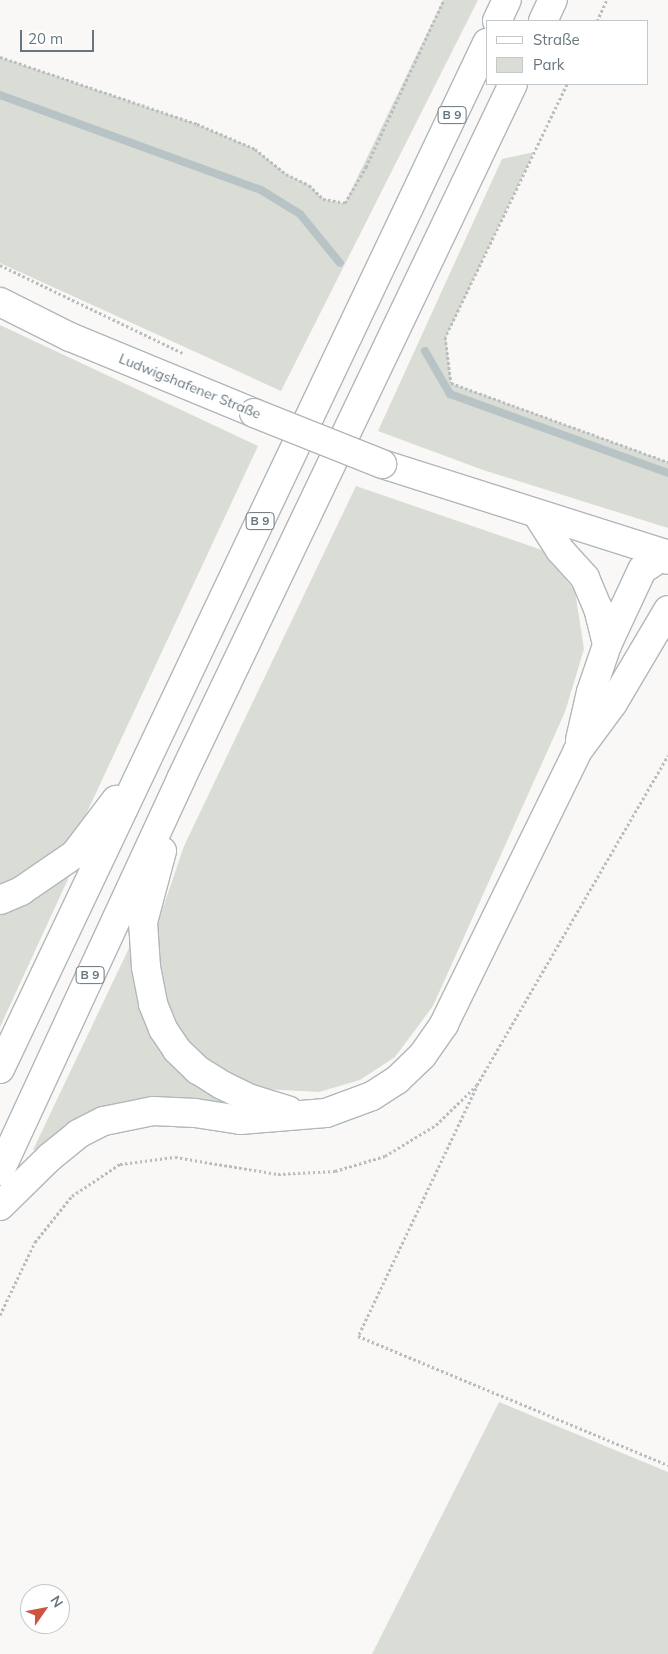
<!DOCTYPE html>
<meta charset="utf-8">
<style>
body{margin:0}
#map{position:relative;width:668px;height:1654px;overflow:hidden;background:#f9f8f7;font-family:Mulish,sans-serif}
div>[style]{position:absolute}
.green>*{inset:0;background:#d9ddd6}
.stream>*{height:8px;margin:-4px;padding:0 4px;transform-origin:4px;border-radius:4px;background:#b8c3c6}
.path>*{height:3px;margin-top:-1.5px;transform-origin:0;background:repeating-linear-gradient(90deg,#b9bdbe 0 2.5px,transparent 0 5px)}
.roads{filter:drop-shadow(1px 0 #b1b7bb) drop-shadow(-1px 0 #b1b7bb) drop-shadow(0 1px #b1b7bb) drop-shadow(0 -1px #b1b7bb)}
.secondary>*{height:28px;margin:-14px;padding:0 14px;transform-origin:14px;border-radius:14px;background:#fff}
.trunk>*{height:28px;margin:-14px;padding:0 14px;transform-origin:14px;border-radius:14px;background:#fff}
.bridges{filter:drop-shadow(1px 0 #b1b7bb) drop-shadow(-1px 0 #b1b7bb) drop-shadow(0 1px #b1b7bb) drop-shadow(0 -1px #b1b7bb)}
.secondary-bridge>*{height:28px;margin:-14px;padding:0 14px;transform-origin:14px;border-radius:14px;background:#fff}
span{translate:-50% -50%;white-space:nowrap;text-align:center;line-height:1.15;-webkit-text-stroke:5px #fff;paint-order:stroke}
.shield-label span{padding:1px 4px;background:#fff;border:1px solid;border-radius:4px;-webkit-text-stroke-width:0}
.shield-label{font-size:12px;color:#67767e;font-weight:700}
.street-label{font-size:14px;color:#67767e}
.legend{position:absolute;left:486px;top:20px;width:162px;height:65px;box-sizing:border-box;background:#fff;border:1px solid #c2c8cb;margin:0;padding:6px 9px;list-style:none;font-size:15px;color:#67767e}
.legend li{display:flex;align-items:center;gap:10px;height:25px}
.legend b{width:25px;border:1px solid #c2c8cb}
.north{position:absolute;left:20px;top:1584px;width:50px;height:50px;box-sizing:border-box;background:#fff;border:1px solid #c2c8cb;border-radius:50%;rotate:57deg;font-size:14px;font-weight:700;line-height:20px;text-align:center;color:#67767e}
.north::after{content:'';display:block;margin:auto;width:18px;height:22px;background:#ce5441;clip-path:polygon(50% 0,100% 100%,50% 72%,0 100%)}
.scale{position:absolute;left:20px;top:30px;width:74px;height:22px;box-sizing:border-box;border:2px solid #67767e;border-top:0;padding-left:6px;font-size:15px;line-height:18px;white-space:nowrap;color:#67767e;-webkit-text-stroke:4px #fff;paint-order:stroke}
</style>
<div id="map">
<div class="green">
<div style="clip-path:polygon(443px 0,478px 0,281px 391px,0 263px,0 57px,197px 124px,255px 149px,286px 174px,309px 185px,323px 199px,345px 203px)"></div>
<div style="clip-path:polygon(534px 152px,446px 337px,451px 383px,668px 462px,668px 528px,483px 470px,378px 431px,502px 159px)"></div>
<div style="clip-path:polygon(0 325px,258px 446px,74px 840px,0 892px)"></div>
<div style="clip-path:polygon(356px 486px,542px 550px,575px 591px,584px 649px,565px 712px,433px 1006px,395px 1057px,360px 1080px,319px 1092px,263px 1089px,216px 1068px,181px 1036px,170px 1015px,161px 991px,154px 934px,184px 846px)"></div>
<div style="clip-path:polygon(74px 866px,0 1027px,0 913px)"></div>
<div style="clip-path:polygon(130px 946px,134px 948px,139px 993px,237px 1105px,82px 1117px,58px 1133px,40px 1150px,33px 1150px)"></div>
<div style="clip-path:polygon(499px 1402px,668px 1472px,668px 1654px,372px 1654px)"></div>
</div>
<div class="stream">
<div style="left:0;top:95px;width:278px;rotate:20deg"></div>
<div style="left:261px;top:190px;width:46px;rotate:31.6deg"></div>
<div style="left:300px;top:214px;width:63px;rotate:50.8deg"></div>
<div style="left:425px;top:351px;width:50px;rotate:59.8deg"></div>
<div style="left:450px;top:394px;width:232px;rotate:19.9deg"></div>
</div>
<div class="path">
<div style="left:597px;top:21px;width:23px;rotate:-65deg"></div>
<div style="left:0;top:57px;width:208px;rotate:18.8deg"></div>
<div style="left:197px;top:124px;width:63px;rotate:23.3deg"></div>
<div style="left:255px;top:149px;width:40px;rotate:39deg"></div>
<div style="left:286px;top:174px;width:25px;rotate:26deg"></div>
<div style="left:309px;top:185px;width:20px;rotate:45deg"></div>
<div style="left:323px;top:199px;width:22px;rotate:10deg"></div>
<div style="left:345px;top:203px;width:42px;rotate:-59.7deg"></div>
<div style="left:366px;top:167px;width:184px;rotate:-65deg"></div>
<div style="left:567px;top:84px;width:281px;rotate:115.7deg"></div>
<div style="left:445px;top:337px;width:46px;rotate:82.6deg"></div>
<div style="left:451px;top:383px;width:231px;rotate:20deg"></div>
<div style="left:0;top:265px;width:203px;rotate:25.7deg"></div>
<div style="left:476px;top:1088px;width:275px;rotate:115.4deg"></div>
<div style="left:358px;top:1336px;width:336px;rotate:22.6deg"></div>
<div style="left:0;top:1315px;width:81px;rotate:-64.4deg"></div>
<div style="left:35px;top:1242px;width:59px;rotate:-51.2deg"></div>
<div style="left:72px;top:1196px;width:58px;rotate:-33.7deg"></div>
<div style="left:120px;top:1164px;width:55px;rotate:-7.3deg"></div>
<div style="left:175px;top:1157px;width:104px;rotate:9.4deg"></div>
<div style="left:278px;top:1174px;width:57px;rotate:-3deg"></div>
<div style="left:335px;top:1171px;width:52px;rotate:-16.7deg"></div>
<div style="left:385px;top:1156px;width:60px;rotate:-31.3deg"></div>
<div style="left:436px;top:1125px;width:57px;rotate:-44.3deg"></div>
<div style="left:477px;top:1085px;width:381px;rotate:-59.9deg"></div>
</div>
<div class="roads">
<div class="secondary">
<div style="left:0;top:302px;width:78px;rotate:26.6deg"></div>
<div style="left:70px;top:337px;width:199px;rotate:22.4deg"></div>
<div style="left:382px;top:464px;width:298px;rotate:17.6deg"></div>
</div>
<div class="trunk">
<div style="left:497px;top:21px;width:23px;rotate:-65deg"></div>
<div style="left:543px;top:21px;width:23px;rotate:-65deg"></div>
<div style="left:537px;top:514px;width:43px;rotate:57.4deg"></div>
<div style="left:560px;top:550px;width:38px;rotate:48deg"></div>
<div style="left:585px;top:578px;width:33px;rotate:67deg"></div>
<div style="left:598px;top:608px;width:38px;rotate:76deg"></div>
<div style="left:580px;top:740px;width:49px;rotate:-77.1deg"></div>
<div style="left:591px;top:692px;width:50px;rotate:-71.2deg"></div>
<div style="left:607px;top:645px;width:83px;rotate:-65deg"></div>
<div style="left:642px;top:570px;width:29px;rotate:-34deg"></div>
<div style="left:666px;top:554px;width:6px;rotate:72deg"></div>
<div style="left:162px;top:851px;width:73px;rotate:105deg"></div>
<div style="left:143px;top:922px;width:45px;rotate:86.2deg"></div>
<div style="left:146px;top:967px;width:38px;rotate:79deg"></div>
<div style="left:153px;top:1004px;width:27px;rotate:68deg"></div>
<div style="left:163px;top:1029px;width:25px;rotate:56deg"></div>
<div style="left:177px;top:1050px;width:29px;rotate:44deg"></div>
<div style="left:198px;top:1070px;width:28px;rotate:32deg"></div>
<div style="left:222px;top:1085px;width:32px;rotate:26deg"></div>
<div style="left:251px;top:1099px;width:39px;rotate:17deg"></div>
<div style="left:0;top:900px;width:23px;rotate:-23deg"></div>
<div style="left:21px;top:891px;width:65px;rotate:-34.4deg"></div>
<div style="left:75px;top:854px;width:68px;rotate:-52.8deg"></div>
<div style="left:0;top:1069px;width:1136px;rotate:-64.61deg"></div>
<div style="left:0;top:1171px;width:432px;rotate:-65.2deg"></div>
<div style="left:181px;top:779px;width:770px;rotate:-64.47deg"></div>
<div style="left:0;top:1206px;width:70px;rotate:-44.4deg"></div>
<div style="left:50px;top:1157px;width:36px;rotate:-39deg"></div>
<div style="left:78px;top:1134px;width:29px;rotate:-27deg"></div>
<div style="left:104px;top:1121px;width:50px;rotate:-11.5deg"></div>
<div style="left:153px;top:1111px;width:42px;rotate:2.7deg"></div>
<div style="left:195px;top:1113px;width:46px;rotate:8.8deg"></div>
<div style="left:240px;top:1120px;width:86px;rotate:-4.7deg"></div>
<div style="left:326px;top:1113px;width:49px;rotate:-20.3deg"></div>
<div style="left:372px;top:1096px;width:30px;rotate:-33deg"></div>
<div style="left:397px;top:1080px;width:35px;rotate:-44deg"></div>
<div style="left:422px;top:1056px;width:39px;rotate:-55deg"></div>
<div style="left:444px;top:1024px;width:303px;rotate:-63.9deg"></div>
<div style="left:577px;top:752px;width:61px;rotate:-53.7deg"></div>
<div style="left:613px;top:703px;width:108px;rotate:-59.4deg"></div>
</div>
</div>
<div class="bridges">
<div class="secondary-bridge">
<div style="left:254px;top:413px;width:138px;rotate:21.7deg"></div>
</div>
</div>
<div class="shield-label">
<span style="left:452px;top:115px">B 9</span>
<span style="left:260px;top:521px">B 9</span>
<span style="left:90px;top:975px">B 9</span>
</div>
<div class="street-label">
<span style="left:190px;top:386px;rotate:22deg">Ludwigshafener Straße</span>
</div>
<ul class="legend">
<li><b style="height:6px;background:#fff"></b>Straße</li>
<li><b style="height:14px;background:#d9ddd6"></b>Park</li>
</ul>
<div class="north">N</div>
<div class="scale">20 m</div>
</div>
